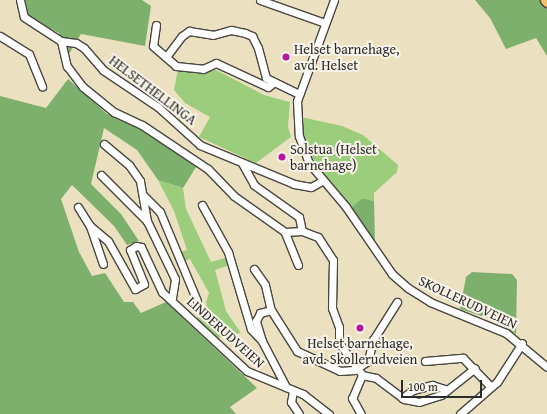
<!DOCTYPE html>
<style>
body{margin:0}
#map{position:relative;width:547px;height:414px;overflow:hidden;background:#ebe1c0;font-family:"Gentium Book Plus",serif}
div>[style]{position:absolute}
.green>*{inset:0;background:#9ccd7c}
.forest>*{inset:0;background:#7db06c}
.roads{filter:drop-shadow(1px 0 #484641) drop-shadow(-1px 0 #484641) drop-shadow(0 1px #484641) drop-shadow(0 -1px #484641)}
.minor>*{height:7px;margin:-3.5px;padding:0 3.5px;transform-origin:3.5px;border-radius:3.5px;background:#fff}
.major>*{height:9px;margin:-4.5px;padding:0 4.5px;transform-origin:4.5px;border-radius:4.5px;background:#f7c06b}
.dots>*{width:11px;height:11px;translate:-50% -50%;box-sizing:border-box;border:2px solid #f7f3e8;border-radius:50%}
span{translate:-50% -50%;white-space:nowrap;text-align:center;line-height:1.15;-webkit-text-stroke:4px #f7f3e8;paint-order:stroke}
.poi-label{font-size:14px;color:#2b2b2b}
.left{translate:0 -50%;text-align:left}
.street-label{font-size:14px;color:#2b2b2b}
.scale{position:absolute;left:401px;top:380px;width:81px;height:18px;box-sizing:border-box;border:2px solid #2b2b2b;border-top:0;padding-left:5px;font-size:12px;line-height:14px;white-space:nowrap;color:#2b2b2b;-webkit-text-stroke:3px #f7f3e8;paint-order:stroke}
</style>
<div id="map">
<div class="green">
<div style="clip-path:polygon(178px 69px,197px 72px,214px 69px,264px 95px,290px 102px,288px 127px,291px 137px,256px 163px,199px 137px,210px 117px,185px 103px,174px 90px)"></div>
<div style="clip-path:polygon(301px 117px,342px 126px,363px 135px,398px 165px,397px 172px,374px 193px,374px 201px,362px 198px,351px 208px,322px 175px,304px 143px)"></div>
<div style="clip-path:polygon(158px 180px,183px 188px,186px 209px,211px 262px,228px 257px,230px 265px,215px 270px,226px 311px,241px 333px,218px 338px,196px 318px,208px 313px,206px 302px,209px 293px,190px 259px,181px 262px,177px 253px,187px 250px,174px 211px)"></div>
</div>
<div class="forest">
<div style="clip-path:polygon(23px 0,142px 0,151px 6px,145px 46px,81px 34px,69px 54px,59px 33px,26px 16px)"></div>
<div style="clip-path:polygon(475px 0,547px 0,547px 56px,536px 38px,506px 49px,490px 18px)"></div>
<div style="clip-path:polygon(68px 79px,107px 114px,133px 123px,196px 167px,183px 188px,158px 180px,137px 150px,104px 128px,91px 184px,121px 214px,139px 241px,127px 245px,114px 226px,72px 185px,61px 199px,79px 252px,92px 276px,105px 273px,124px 302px,133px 302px,141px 313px,166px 302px,257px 388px,230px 407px,236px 414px,0 414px,0 96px,46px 108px)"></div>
<div style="clip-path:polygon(362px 198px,374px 201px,375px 243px,351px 208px)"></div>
<div style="clip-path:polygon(472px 272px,512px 274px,517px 280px,516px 334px,494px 320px,460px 309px,466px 277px)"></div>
</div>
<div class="roads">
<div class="minor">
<div style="left:20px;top:0;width:17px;rotate:77deg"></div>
<div style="left:24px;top:17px;width:44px;rotate:33deg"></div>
<div style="left:61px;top:41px;width:26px;rotate:77deg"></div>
<div style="left:67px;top:66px;width:26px;rotate:53deg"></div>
<div style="left:83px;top:87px;width:40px;rotate:39deg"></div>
<div style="left:114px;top:112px;width:31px;rotate:25deg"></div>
<div style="left:142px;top:125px;width:79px;rotate:33.7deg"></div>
<div style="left:208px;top:169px;width:37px;rotate:46deg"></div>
<div style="left:234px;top:196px;width:62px;rotate:35.2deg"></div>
<div style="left:260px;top:0;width:69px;rotate:19.5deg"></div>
<div style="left:334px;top:0;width:108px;rotate:110.1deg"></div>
<div style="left:297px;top:101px;width:35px;rotate:87deg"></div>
<div style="left:299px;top:136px;width:29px;rotate:70deg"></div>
<div style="left:309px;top:163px;width:57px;rotate:49.9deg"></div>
<div style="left:346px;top:207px;width:81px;rotate:55.5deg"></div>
<div style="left:392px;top:274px;width:21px;rotate:41deg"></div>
<div style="left:408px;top:288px;width:26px;rotate:32deg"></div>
<div style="left:430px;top:302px;width:82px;rotate:22.2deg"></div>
<div style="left:506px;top:333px;width:53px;rotate:39.7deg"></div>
<div style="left:156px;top:25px;width:21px;rotate:98deg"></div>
<div style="left:153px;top:46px;width:30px;rotate:41deg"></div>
<div style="left:176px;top:66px;width:27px;rotate:6deg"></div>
<div style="left:203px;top:69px;width:14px;rotate:-25deg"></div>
<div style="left:216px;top:63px;width:57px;rotate:24.8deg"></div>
<div style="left:268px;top:87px;width:6px;rotate:-39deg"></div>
<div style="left:0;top:36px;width:34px;rotate:32deg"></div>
<div style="left:29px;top:54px;width:35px;rotate:68deg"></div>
<div style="left:61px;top:41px;width:15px;rotate:8deg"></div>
<div style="left:76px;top:43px;width:9px;rotate:32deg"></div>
<div style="left:84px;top:48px;width:29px;rotate:49deg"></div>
<div style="left:103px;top:70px;width:66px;rotate:33.9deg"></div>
<div style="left:158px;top:107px;width:57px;rotate:42.1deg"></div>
<div style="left:200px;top:145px;width:102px;rotate:22.5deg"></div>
<div style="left:294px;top:184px;width:17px;rotate:10deg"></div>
<div style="left:311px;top:187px;width:13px;rotate:-29deg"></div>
<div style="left:166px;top:57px;width:26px;rotate:-53deg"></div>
<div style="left:182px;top:36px;width:9px;rotate:-36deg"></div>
<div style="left:189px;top:31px;width:24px;rotate:9deg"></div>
<div style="left:213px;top:35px;width:19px;rotate:-16deg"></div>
<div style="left:231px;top:30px;width:14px;rotate:12deg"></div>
<div style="left:245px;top:33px;width:8px;rotate:23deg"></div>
<div style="left:252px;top:36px;width:13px;rotate:63deg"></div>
<div style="left:258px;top:48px;width:31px;rotate:75deg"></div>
<div style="left:266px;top:78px;width:37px;rotate:26deg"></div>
<div style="left:104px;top:144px;width:33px;rotate:40deg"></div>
<div style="left:129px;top:165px;width:19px;rotate:55deg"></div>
<div style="left:140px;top:181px;width:41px;rotate:80.1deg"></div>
<div style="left:242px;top:163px;width:25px;rotate:61deg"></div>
<div style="left:254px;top:185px;width:55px;rotate:35.4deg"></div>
<div style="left:299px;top:217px;width:14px;rotate:78deg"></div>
<div style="left:101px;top:175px;width:65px;rotate:45deg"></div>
<div style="left:147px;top:221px;width:64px;rotate:64.2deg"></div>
<div style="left:175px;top:279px;width:19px;rotate:99deg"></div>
<div style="left:143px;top:195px;width:24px;rotate:45deg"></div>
<div style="left:160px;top:212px;width:96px;rotate:67.4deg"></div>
<div style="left:202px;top:205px;width:54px;rotate:61deg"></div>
<div style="left:228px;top:252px;width:80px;rotate:73.4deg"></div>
<div style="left:251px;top:329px;width:16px;rotate:47deg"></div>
<div style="left:262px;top:341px;width:52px;rotate:62.4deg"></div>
<div style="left:78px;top:207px;width:22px;rotate:58deg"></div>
<div style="left:90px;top:226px;width:23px;rotate:40deg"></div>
<div style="left:108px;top:241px;width:55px;rotate:60.6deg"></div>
<div style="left:135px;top:289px;width:10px;rotate:-29deg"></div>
<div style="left:144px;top:284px;width:37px;rotate:-112deg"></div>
<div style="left:130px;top:250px;width:7px;rotate:-34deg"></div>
<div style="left:136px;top:246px;width:5px;rotate:11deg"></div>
<div style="left:141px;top:247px;width:50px;rotate:65deg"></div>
<div style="left:162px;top:292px;width:116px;rotate:42.9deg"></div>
<div style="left:247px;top:371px;width:61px;rotate:22.3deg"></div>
<div style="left:303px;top:394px;width:33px;rotate:38deg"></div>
<div style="left:90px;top:226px;width:40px;rotate:71.1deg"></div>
<div style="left:298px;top:265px;width:35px;rotate:-112deg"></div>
<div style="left:285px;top:232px;width:17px;rotate:-3deg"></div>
<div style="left:302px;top:231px;width:17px;rotate:21deg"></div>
<div style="left:318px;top:237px;width:27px;rotate:57deg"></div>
<div style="left:333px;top:260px;width:48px;rotate:91.2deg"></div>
<div style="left:332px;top:308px;width:20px;rotate:70deg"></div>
<div style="left:339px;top:327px;width:16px;rotate:90deg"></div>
<div style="left:339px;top:343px;width:39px;rotate:54deg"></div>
<div style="left:362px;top:375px;width:25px;rotate:113deg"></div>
<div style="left:352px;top:398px;width:18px;rotate:61deg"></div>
<div style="left:254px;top:269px;width:19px;rotate:55deg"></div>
<div style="left:265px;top:285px;width:26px;rotate:77deg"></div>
<div style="left:262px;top:341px;width:21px;rotate:-107deg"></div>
<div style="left:256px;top:321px;width:9px;rotate:-63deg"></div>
<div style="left:260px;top:313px;width:11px;rotate:-15deg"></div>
<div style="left:271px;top:310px;width:49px;rotate:57.6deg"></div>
<div style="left:297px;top:351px;width:47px;rotate:24.9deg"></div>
<div style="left:340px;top:371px;width:14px;rotate:-4deg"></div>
<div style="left:354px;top:370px;width:17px;rotate:-33deg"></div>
<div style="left:368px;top:361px;width:22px;rotate:-77deg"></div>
<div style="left:373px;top:340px;width:45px;rotate:-57.7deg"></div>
<div style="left:425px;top:361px;width:38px;rotate:-5deg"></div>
<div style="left:463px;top:358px;width:40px;rotate:46deg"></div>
<div style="left:362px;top:375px;width:14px;rotate:12deg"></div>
<div style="left:376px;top:378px;width:35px;rotate:37deg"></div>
<div style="left:404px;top:399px;width:15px;rotate:11deg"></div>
<div style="left:419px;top:402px;width:23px;rotate:-18deg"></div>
<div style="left:441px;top:395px;width:43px;rotate:-38.5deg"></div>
<div style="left:293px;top:391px;width:11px;rotate:100deg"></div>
<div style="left:291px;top:402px;width:14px;rotate:56deg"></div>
<div style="left:402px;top:398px;width:14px;rotate:-36deg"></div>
<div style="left:413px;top:390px;width:20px;rotate:-15deg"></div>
<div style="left:432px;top:385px;width:16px;rotate:18deg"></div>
<div style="left:460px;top:414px;width:49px;rotate:-40.9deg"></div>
<div style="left:497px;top:382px;width:46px;rotate:-57.3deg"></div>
</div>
<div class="major">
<div style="left:545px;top:0;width:3px;rotate:45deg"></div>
</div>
</div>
<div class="dots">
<div style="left:286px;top:57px;background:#b5179e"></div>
<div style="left:282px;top:157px;background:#b5179e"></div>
<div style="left:360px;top:328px;background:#b5179e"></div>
</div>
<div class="poi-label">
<span class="left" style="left:294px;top:57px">Helset barnehage,<br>avd. Helset</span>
<span class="left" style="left:290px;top:157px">Solstua (Helset<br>barnehage)</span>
<span style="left:360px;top:351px">Helset barnehage,<br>avd. Skollerudveien</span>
</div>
<div class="street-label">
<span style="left:153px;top:90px;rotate:37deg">HELSETHELLINGA</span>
<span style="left:468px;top:302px;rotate:25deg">SKOLLERUDVEIEN</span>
<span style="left:226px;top:332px;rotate:42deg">LINDERUDVEIEN</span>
</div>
<div class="scale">100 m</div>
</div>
